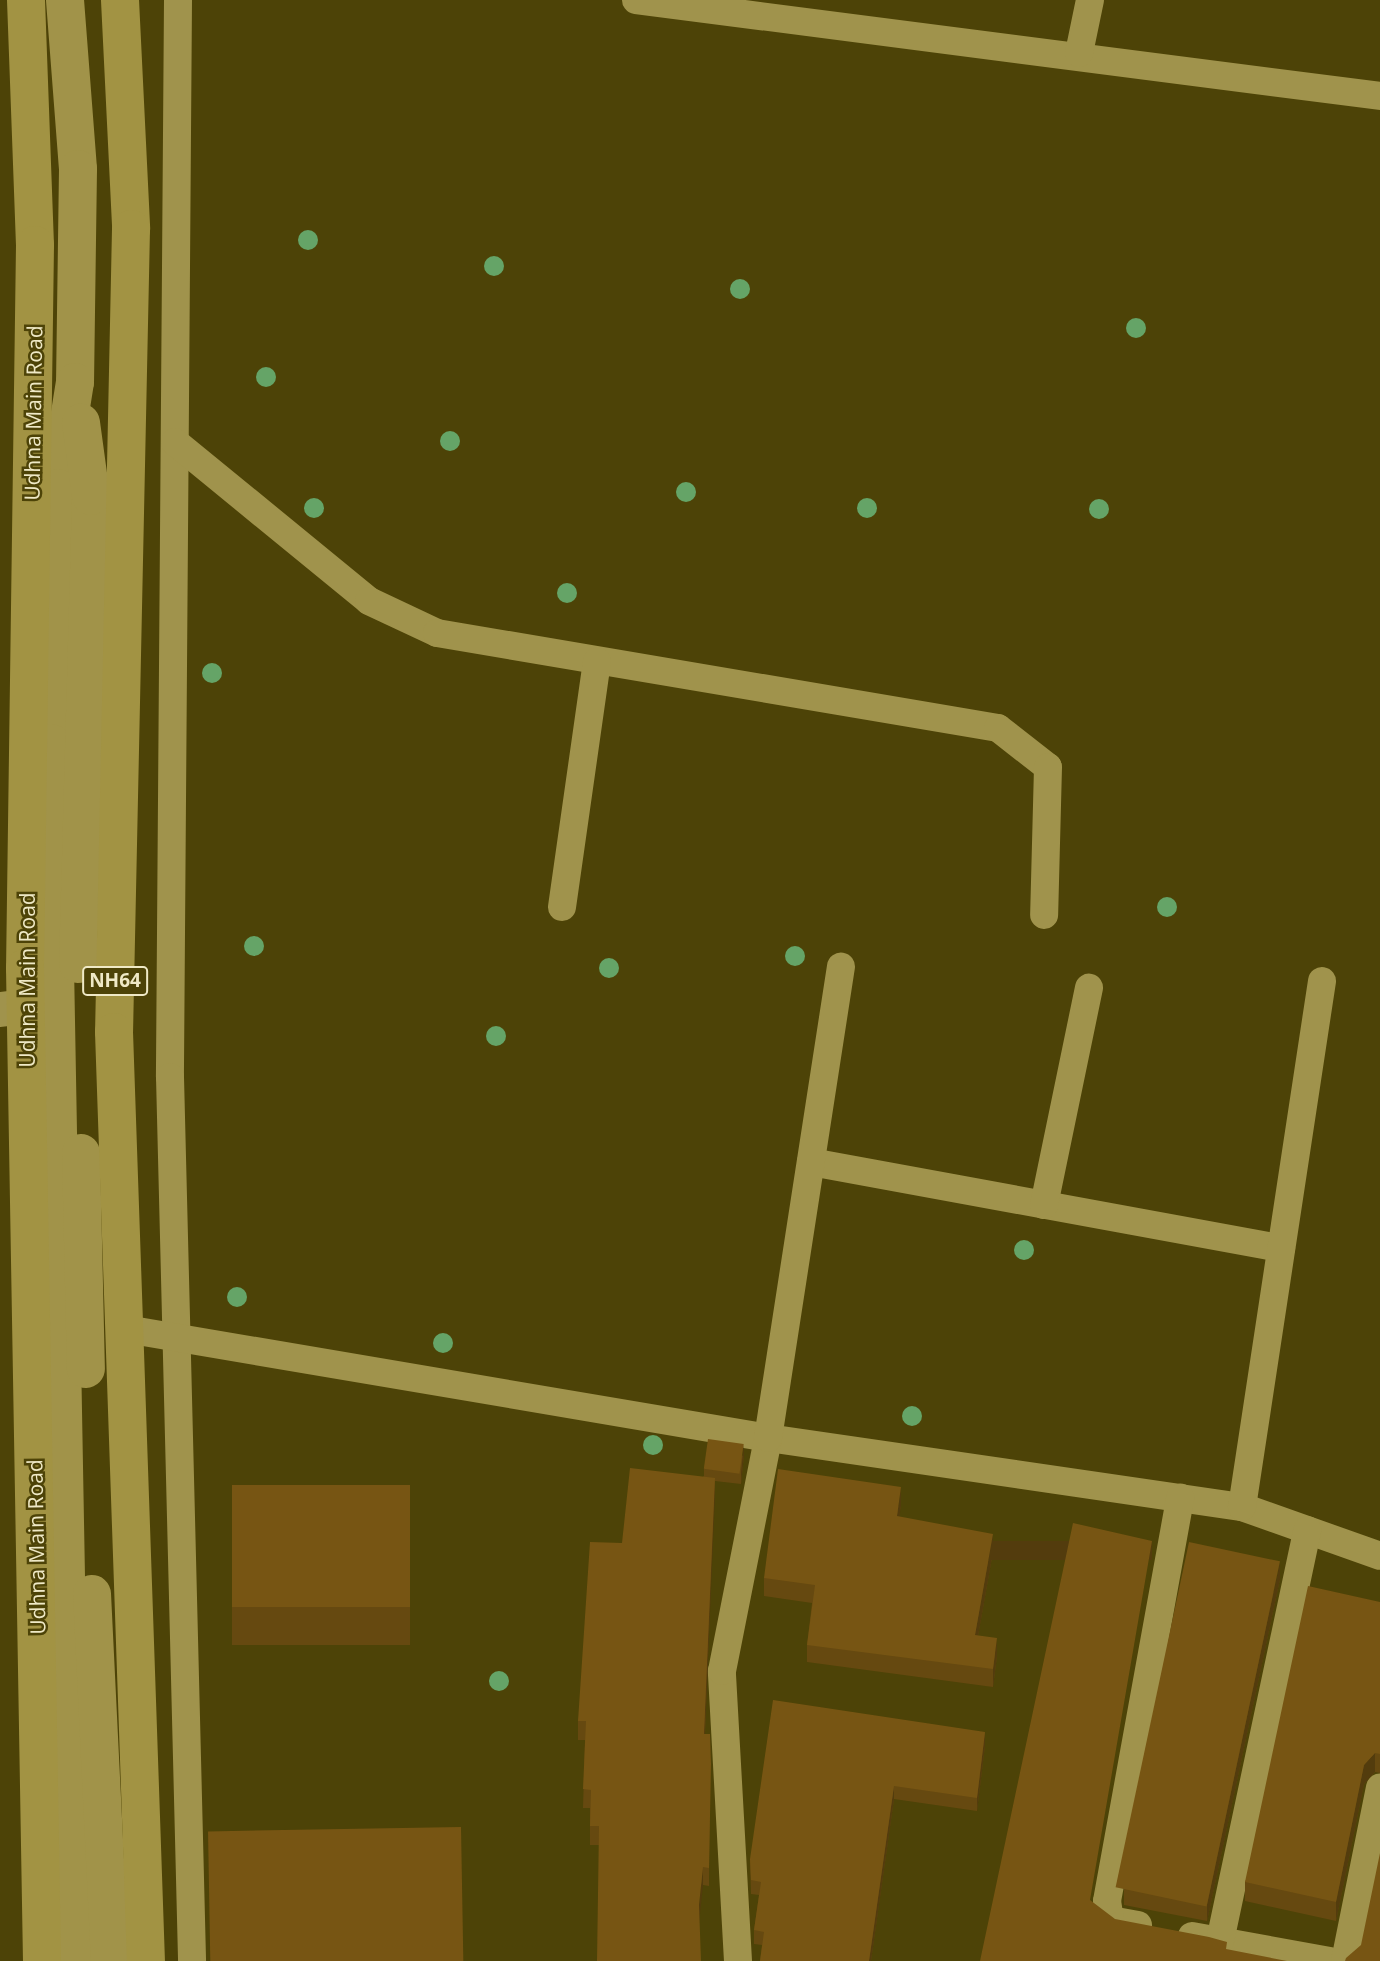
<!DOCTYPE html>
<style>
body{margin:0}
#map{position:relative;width:1380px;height:1961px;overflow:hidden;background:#4d4307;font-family:"Open Sans",sans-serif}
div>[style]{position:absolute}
.minor>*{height:28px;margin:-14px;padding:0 14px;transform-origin:14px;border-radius:14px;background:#a0934c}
.tertiary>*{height:35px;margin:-17.5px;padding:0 17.5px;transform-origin:17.5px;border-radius:17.5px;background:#a0934c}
.secondary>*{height:38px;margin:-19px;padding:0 19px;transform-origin:19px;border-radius:19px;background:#a19349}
.trunk>*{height:38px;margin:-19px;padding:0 19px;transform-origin:19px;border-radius:19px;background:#a29343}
.trees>*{width:20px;height:20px;margin:-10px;border-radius:50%;background:#65a467}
.wall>*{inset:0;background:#664910;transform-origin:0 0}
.shaded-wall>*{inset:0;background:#533c0d;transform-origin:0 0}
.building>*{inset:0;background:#775513;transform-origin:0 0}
span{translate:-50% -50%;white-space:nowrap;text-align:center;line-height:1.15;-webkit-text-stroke:5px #4d4307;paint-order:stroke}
.shield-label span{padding:2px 5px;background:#4d4307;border:2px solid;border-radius:5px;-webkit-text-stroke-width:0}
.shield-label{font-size:19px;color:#efe9c6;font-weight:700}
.street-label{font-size:21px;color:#efe9c6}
</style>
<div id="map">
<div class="minor">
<div style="left:178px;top:0;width:1077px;rotate:90.43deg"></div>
<div style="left:170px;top:1077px;width:884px;rotate:88.57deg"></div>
<div style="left:636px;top:0;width:750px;rotate:7.35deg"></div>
<div style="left:1079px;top:53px;width:54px;rotate:-78.3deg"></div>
<div style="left:175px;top:442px;width:251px;rotate:39.3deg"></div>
<div style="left:369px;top:601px;width:75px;rotate:25.2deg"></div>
<div style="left:437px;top:633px;width:569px;rotate:9.61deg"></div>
<div style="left:998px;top:728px;width:63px;rotate:38deg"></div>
<div style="left:1048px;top:767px;width:148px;rotate:91.5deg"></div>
<div style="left:562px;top:907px;width:248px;rotate:-81.9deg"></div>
<div style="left:811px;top:1162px;width:478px;rotate:10.4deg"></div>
<div style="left:1044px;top:1205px;width:222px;rotate:-78.3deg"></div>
<div style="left:120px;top:1328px;width:657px;rotate:9.63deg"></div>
<div style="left:768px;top:1438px;width:479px;rotate:8.3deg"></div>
<div style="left:1242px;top:1507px;width:146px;rotate:19.5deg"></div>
<div style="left:1242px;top:1507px;width:532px;rotate:-81.35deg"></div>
<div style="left:1138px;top:1925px;width:28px;rotate:-170deg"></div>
<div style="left:1110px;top:1920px;width:19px;rotate:-99deg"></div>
<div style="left:1107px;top:1901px;width:410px;rotate:-79.7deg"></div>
<div style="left:1192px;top:1936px;width:140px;rotate:10.3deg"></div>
<div style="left:1220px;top:1941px;width:420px;rotate:-78deg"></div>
<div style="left:738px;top:1961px;width:290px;rotate:-93.2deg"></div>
<div style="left:722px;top:1671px;width:237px;rotate:-78.8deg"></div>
<div style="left:768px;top:1438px;width:477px;rotate:-81.2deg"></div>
<div style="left:1345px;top:1961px;width:177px;rotate:-78.6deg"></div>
</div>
<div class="tertiary">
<div style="left:0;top:1009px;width:26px;rotate:-7deg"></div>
</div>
<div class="secondary">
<div style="left:65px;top:0;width:169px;rotate:85.6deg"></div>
<div style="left:78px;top:169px;width:213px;rotate:90.8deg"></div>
<div style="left:75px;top:382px;width:107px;rotate:99.1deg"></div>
<div style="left:58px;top:488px;width:255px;rotate:91.6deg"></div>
<div style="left:51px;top:743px;width:1218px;rotate:88.97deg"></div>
<div style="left:78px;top:964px;width:468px;rotate:-88.4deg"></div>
<div style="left:91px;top:496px;width:74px;rotate:-97.8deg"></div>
<div style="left:81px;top:1153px;width:216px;rotate:88.7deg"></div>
<div style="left:92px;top:1594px;width:367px;rotate:87.2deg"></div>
</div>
<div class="trunk">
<div style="left:26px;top:0;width:245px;rotate:87.9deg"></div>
<div style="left:35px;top:245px;width:723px;rotate:90.79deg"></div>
<div style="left:25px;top:968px;width:993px;rotate:89.02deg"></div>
<div style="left:120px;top:0;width:229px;rotate:87.2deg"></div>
<div style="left:131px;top:229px;width:803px;rotate:91.21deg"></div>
<div style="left:114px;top:1032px;width:930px;rotate:88.03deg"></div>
</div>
<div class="trees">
<div style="left:308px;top:240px"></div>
<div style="left:494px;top:266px"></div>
<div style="left:740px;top:289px"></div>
<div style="left:1136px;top:328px"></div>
<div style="left:266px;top:377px"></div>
<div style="left:450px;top:441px"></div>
<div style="left:686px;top:492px"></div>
<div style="left:314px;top:508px"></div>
<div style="left:867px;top:508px"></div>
<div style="left:1099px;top:509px"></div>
<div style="left:567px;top:593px"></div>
<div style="left:212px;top:673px"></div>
<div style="left:1167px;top:907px"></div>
<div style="left:254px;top:946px"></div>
<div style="left:795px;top:956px"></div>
<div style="left:609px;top:968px"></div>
<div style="left:496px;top:1036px"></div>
<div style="left:1024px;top:1250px"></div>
<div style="left:237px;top:1297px"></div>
<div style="left:443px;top:1343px"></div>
<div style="left:912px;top:1416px"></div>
<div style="left:653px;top:1445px"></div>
<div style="left:499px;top:1681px"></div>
</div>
<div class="wall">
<div style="clip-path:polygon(744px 1455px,741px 1484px,715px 1481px,705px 1734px,710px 1734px,709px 1886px,703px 1885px,599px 1845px,590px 1845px,590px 1808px,583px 1808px,585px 1740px,578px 1740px,578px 1721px,622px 1543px,704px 1476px,704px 1469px)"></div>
<div style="left:232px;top:1485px;width:178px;height:160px"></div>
<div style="clip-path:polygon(901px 1505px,899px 1517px,993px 1552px,978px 1636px,997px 1656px,993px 1687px,807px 1662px,807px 1645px,812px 1603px,764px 1596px,764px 1578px)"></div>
<div style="clip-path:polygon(1280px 1579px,1207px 1921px,1124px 1905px,1124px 1889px)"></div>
<div style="clip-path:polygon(1380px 1602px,1380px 1773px,1375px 1772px,1364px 1784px,1336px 1921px,1245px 1901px,1245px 1882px)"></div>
<div style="clip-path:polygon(985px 1732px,985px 1746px,977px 1811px,894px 1799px,871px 1961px,760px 1961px,762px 1945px,754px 1944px,754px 1930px,759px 1895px,751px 1894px,750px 1859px)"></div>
</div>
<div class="shaded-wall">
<div style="clip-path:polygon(744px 1444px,744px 1455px,741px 1484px,741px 1473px)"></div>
<div style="clip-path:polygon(715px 1478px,715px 1496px,704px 1753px,704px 1734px)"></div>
<div style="clip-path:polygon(901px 1487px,901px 1505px,897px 1534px,897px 1516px)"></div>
<div style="clip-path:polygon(993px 1534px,993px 1552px,975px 1653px,975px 1635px)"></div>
<div style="left:1152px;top:1541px;width:19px;height:364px;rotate:90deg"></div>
<div style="clip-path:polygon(1280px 1562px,1280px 1579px,1207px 1921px,1207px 1905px)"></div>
<div style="clip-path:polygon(997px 1638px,997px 1656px,993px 1687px,993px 1669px)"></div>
<div style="clip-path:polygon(985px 1732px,985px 1746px,977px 1811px,977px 1798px)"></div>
<div style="clip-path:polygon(1375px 1753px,1375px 1772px,1364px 1784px,1336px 1921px,1336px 1902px,1364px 1765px)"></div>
<div style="clip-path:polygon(894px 1786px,894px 1799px,871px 1961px,869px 1961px)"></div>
<div style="clip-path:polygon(703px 1867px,703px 1885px,699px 1923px,699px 1905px)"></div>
</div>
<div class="building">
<div style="left:708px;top:1439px;width:36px;height:30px;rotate:8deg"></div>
<div style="clip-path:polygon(630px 1468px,715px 1478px,704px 1734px,710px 1734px,711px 1764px,709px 1868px,703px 1867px,699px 1905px,701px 1961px,597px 1961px,599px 1826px,590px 1826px,591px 1790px,583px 1789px,586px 1721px,578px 1721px,590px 1542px,622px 1543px)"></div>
<div style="clip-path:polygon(778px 1469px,901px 1487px,897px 1516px,993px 1534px,975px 1635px,997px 1638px,993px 1669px,807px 1645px,815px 1585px,764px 1578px)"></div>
<div style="left:232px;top:1485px;width:178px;height:122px"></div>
<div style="clip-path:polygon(1073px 1523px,1152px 1541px,1090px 1900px,1115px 1919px,1209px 1937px,1227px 1942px,1226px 1949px,1287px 1961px,980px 1961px)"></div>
<div style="left:1189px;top:1542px;width:93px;height:353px;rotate:12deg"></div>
<div style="clip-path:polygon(1308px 1586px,1380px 1602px,1380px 1754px,1375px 1753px,1364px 1765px,1336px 1902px,1245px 1882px)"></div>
<div style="clip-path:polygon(773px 1700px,985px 1732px,977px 1798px,894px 1786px,869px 1961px,760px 1961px,764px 1932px,754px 1930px,761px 1882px,751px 1880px,750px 1859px)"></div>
<div style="left:461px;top:1827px;width:134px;height:253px;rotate:89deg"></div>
<div style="clip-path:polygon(1380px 1853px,1380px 1961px,1345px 1961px,1346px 1958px,1361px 1945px)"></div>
</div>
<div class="shield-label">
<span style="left:115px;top:981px">NH64</span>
</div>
<div class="street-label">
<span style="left:33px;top:413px;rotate:-89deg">Udhna Main Road</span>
<span style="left:27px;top:980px;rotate:-90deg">Udhna Main Road</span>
<span style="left:36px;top:1547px;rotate:-91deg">Udhna Main Road</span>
</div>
</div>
